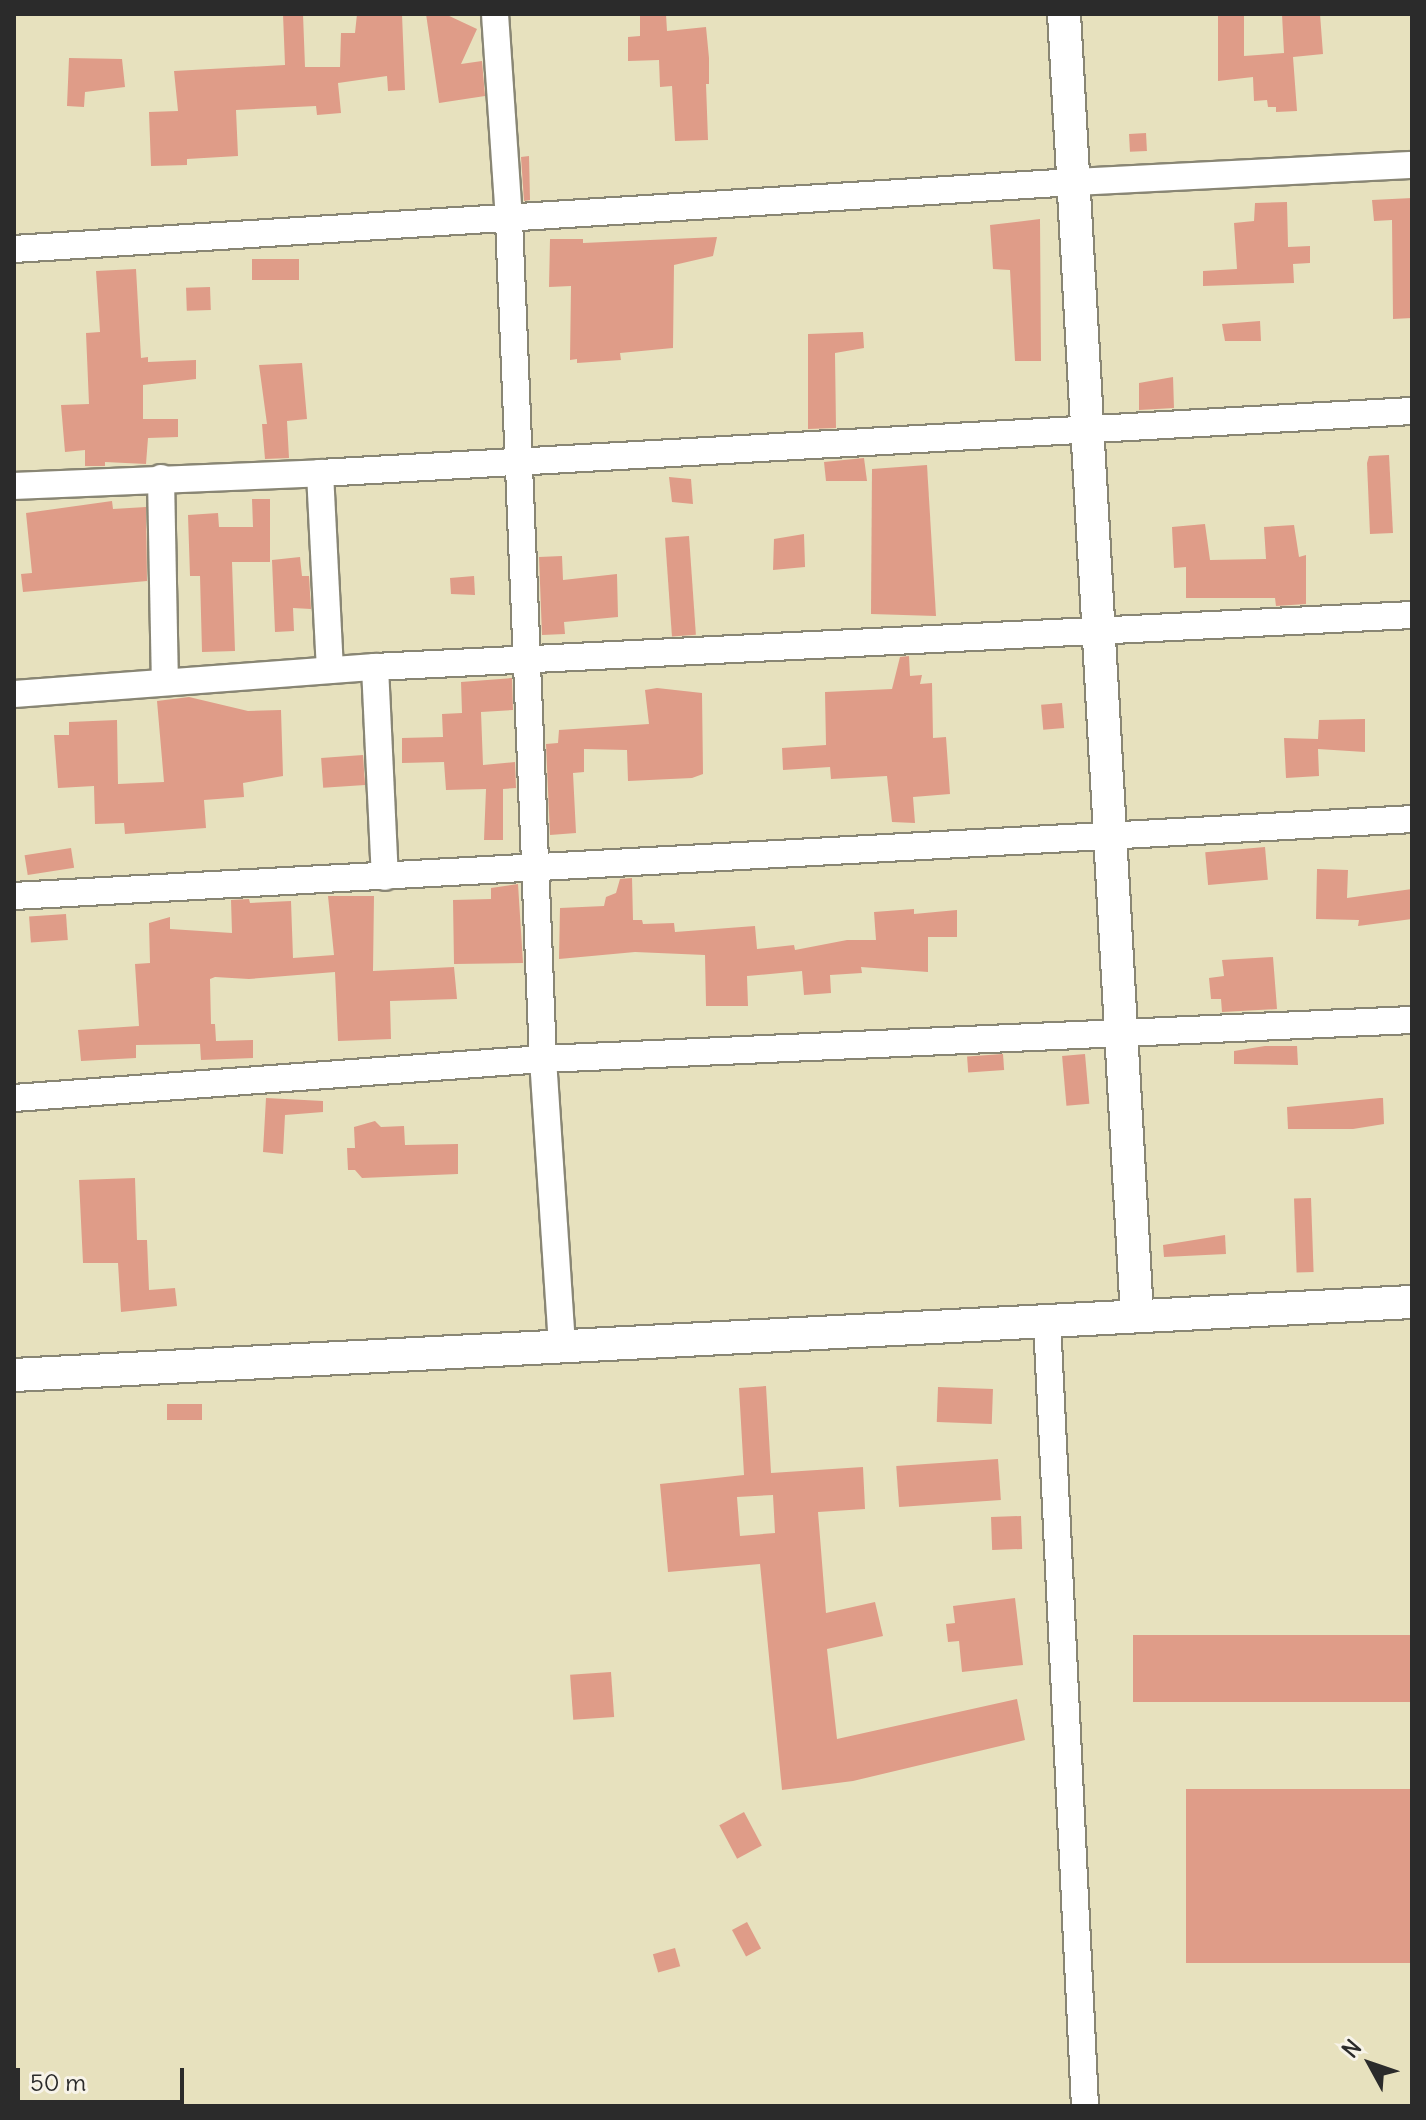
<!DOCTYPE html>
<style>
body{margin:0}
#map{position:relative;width:1426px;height:2120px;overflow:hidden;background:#e7e1be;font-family:Delius,sans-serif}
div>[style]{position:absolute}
.building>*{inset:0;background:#df9c88;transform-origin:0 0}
.roads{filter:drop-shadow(2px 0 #898674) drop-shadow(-2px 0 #898674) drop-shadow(0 2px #898674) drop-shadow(0 -2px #898674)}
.minor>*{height:26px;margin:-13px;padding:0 13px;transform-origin:13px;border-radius:13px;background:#fff}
.tertiary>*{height:32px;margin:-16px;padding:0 16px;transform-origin:16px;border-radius:16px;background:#fff}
span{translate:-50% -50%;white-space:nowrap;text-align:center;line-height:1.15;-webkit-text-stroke:6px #f7f3e8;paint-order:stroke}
.frame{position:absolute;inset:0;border:16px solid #2b2b2b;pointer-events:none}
.north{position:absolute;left:1330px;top:2024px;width:80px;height:80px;-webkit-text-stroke:6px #f7f3e8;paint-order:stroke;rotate:310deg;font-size:22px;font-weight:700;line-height:32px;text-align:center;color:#2b2b2b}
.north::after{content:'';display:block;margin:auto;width:28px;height:36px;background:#2b2b2b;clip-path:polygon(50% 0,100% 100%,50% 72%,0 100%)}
.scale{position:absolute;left:16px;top:2068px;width:168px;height:36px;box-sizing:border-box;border:4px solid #2b2b2b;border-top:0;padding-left:10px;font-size:24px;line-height:28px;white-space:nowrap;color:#2b2b2b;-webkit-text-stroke:6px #f7f3e8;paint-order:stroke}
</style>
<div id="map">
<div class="building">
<div style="clip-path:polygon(283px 14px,303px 14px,305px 67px,340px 67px,341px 33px,355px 33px,357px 14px,402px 14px,405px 90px,388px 91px,387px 76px,338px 83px,341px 113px,317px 115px,316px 106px,236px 110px,238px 156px,187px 159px,187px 165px,151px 166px,149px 112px,178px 111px,174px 71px,285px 65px)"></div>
<div style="clip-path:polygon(426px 14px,445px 14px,477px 29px,461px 64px,482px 61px,485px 96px,439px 103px)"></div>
<div style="clip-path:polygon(640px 14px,666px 14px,667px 31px,706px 27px,709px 58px,709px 84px,706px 84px,708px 140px,675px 141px,672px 86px,660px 87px,659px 60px,628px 61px,628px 37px,640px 36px)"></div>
<div style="clip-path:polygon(1218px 14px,1244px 14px,1244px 56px,1284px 53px,1282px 14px,1320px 14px,1323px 54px,1293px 57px,1297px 111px,1276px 112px,1276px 107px,1268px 107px,1267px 100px,1254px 101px,1253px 77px,1218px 81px)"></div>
<div style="clip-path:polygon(69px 58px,122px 59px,125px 87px,85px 92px,84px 107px,67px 106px)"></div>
<div style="left:1146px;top:133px;width:18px;height:17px;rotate:87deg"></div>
<div style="clip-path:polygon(529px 156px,530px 200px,524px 201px,521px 157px)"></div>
<div style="clip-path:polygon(1412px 198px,1412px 318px,1393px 319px,1392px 220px,1374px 221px,1372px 200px)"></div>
<div style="clip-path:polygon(1287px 202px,1288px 247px,1310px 246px,1310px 263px,1293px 264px,1294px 283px,1203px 286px,1203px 271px,1237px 269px,1234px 223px,1254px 221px,1255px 203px)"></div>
<div style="clip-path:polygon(1040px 219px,1041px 361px,1015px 361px,1010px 270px,993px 269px,990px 225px)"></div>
<div style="clip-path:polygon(717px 237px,713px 256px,674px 265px,673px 348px,620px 353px,621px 360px,577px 363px,577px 359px,570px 360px,571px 286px,549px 287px,550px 239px,583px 239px,583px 243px)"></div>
<div style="left:252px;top:259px;width:47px;height:21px"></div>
<div style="clip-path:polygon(136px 269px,141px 358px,148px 357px,148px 362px,196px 360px,196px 379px,143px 385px,143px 419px,178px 419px,178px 437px,148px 438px,146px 464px,105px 462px,105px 466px,85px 466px,85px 450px,65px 452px,61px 405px,89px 404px,86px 333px,100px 332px,96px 271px)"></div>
<div style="left:210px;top:287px;width:23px;height:24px;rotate:88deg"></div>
<div style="clip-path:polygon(1260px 321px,1261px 341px,1225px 341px,1222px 324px)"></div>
<div style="clip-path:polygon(863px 332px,864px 348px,835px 353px,836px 428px,808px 429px,808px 334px)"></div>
<div style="clip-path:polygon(302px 363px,307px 419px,287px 421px,289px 458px,265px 459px,262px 424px,267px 424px,259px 365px)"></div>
<div style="clip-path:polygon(1173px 377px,1174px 408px,1139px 410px,1139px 383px)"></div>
<div style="clip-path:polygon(1389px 455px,1393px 533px,1370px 534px,1367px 463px,1369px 456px)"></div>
<div style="clip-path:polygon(864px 458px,867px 481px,826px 481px,824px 462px)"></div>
<div style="clip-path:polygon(927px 465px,936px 616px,871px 614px,872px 469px)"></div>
<div style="clip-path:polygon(669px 477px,691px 479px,693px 504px,672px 502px)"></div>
<div style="clip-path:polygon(252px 499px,270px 499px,270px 562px,232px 562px,235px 651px,202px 652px,200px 576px,190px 576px,188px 515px,218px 513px,219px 527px,253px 527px)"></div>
<div style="clip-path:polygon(112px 501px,113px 509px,146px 507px,147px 581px,23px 592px,21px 574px,32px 573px,26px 513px)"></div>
<div style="clip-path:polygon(1205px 524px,1210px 560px,1266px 559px,1264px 527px,1294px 525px,1299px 557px,1306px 555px,1306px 604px,1276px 606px,1275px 598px,1186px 598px,1186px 567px,1174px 568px,1172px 527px)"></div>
<div style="clip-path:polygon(804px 534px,805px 567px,773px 570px,774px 539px)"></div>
<div style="left:689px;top:536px;width:99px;height:24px;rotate:86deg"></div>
<div style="clip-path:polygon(562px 556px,563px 580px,617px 574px,618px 617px,564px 622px,565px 634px,542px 635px,539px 557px)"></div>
<div style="clip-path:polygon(300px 557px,302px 576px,309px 576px,311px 609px,293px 608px,294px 631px,275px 632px,272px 560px)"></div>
<div style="clip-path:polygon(474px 576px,475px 595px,451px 594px,450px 578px)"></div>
<div style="clip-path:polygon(909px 656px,910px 676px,922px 675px,920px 684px,932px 683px,933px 738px,946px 737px,950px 794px,913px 797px,915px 823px,892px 822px,887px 776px,831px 779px,830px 767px,783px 770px,782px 748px,826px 745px,825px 692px,892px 689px,900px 657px)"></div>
<div style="clip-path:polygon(512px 678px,513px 710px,481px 712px,483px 765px,515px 762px,516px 788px,503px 789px,503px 840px,484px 840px,486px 789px,446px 790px,444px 762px,402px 763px,402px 738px,443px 737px,442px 714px,462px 713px,461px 682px)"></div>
<div style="clip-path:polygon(657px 688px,702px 693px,703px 774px,692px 778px,628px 781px,627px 750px,584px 749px,584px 772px,573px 773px,576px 833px,550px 835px,546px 744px,558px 743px,559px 730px,649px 724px,645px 690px)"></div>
<div style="clip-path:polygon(189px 697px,248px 711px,281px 710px,283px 776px,243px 783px,244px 797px,204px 800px,206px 828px,125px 834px,124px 823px,95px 824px,94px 786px,58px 788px,54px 735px,69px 735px,69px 722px,117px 720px,118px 784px,164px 782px,157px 701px)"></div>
<div style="left:1062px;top:703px;width:25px;height:21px;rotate:85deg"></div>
<div style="clip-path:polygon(1365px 719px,1365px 752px,1318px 749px,1319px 776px,1286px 778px,1284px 738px,1318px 739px,1319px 720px)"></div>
<div style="left:363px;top:755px;width:30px;height:42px;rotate:86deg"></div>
<div style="left:1265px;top:847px;width:33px;height:60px;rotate:85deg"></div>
<div style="left:71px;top:848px;width:20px;height:47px;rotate:81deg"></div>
<div style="clip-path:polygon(1317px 869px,1348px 870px,1347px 898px,1412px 889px,1412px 919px,1358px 926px,1359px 920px,1316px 919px)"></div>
<div style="clip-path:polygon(632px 878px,633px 920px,642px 920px,643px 924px,674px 923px,675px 932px,755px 926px,757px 949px,794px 945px,795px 950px,847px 940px,876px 940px,874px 912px,914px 909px,914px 914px,957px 910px,957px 937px,928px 937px,928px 972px,861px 967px,862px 973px,830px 975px,831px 993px,804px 995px,802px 971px,747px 976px,748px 1006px,706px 1006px,705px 955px,635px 952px,559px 959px,560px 908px,604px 906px,606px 897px,616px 893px,620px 879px)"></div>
<div style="clip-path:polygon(518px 884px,523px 963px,454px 964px,453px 900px,491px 899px,491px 888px)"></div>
<div style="clip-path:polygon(328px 896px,374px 896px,373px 971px,454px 967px,457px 999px,390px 1001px,391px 1039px,338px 1041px,335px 972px,249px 979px,215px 977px,210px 979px,211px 1024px,215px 1024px,216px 1041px,253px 1040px,253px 1058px,201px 1060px,200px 1044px,136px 1045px,136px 1058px,81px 1061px,78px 1030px,139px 1026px,135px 964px,150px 963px,149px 923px,170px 917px,170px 929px,232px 933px,231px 900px,249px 899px,250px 903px,291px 901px,293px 958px,334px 955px)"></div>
<div style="left:66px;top:914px;width:26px;height:37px;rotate:86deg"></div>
<div style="clip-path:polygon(1273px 957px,1277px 1009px,1222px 1012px,1221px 999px,1211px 999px,1209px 978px,1224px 976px,1222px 960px)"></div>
<div style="clip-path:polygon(1265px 1046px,1297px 1046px,1298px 1065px,1234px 1064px,1234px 1051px)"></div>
<div style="left:1003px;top:1054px;width:16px;height:36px;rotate:86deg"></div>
<div style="left:1085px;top:1054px;width:50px;height:23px;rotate:85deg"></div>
<div style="clip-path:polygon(266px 1098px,323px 1101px,323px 1112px,285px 1115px,283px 1154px,263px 1152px)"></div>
<div style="clip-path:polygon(1380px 1098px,1383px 1098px,1384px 1124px,1353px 1129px,1288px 1129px,1287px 1107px)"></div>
<div style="clip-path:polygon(375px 1121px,381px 1127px,404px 1126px,405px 1145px,458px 1144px,458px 1174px,362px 1178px,355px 1170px,348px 1170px,347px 1148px,355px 1148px,354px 1127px)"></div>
<div style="clip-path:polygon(135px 1178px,137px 1240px,147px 1240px,149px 1290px,175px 1288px,177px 1306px,121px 1312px,118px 1263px,83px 1263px,79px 1180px)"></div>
<div style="left:1311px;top:1198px;width:74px;height:17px;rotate:88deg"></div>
<div style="clip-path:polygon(1225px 1235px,1226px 1254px,1164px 1257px,1163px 1245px)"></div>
<div style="clip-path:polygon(evenodd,766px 1386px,771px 1473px,863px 1467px,865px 1509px,818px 1512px,826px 1613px,875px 1602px,883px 1636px,827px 1649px,837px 1739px,1017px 1699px,1025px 1740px,853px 1781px,782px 1790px,760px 1564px,668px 1572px,660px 1484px,744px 1475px,739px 1388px,766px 1386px,773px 1495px,775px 1533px,740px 1536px,737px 1497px,773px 1495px)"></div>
<div style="left:938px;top:1387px;width:55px;height:35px;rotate:2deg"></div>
<div style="left:202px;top:1404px;width:16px;height:35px;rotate:90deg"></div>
<div style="left:998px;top:1459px;width:41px;height:102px;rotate:86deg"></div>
<div style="left:1021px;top:1516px;width:33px;height:30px;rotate:88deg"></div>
<div style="clip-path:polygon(1015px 1598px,1023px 1665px,962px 1672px,959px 1641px,948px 1642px,946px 1624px,955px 1623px,953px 1606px)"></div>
<div style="left:1412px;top:1635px;width:67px;height:279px;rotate:90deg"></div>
<div style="left:611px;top:1672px;width:45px;height:41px;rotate:86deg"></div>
<div style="left:1412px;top:1789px;width:174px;height:226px;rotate:90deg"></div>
<div style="left:744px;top:1812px;width:38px;height:28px;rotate:62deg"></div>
<div style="left:747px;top:1922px;width:30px;height:17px;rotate:62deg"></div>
<div style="left:675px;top:1948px;width:19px;height:23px;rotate:74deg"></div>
</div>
<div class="roads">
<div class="minor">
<div style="left:495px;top:14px;width:206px;rotate:86.1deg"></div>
<div style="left:509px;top:220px;width:840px;rotate:87.68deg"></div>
<div style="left:543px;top:1059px;width:288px;rotate:86.2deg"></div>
<div style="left:14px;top:249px;width:1061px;rotate:-3.62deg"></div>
<div style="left:1073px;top:182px;width:339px;rotate:-2.9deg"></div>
<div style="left:320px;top:473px;width:197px;rotate:87.1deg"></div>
<div style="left:161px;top:478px;width:204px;rotate:88.9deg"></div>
<div style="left:14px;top:486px;width:306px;rotate:-2.4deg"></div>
<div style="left:320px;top:473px;width:1094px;rotate:-3.25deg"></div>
<div style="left:375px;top:667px;width:210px;rotate:87.3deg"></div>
<div style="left:14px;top:694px;width:362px;rotate:-4.3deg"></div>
<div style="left:375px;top:667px;width:1038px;rotate:-2.87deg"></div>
<div style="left:14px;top:896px;width:1400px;rotate:-3.15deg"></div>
<div style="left:14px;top:1098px;width:530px;rotate:-4.22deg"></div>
<div style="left:543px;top:1059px;width:870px;rotate:-2.57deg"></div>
<div style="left:1047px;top:1321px;width:786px;rotate:87.23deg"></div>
</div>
<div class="tertiary">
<div style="left:1064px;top:14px;width:1304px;rotate:86.79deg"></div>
<div style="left:14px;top:1375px;width:1400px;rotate:-2.99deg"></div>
</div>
</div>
<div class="frame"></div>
<div class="north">N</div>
<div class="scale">50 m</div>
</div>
